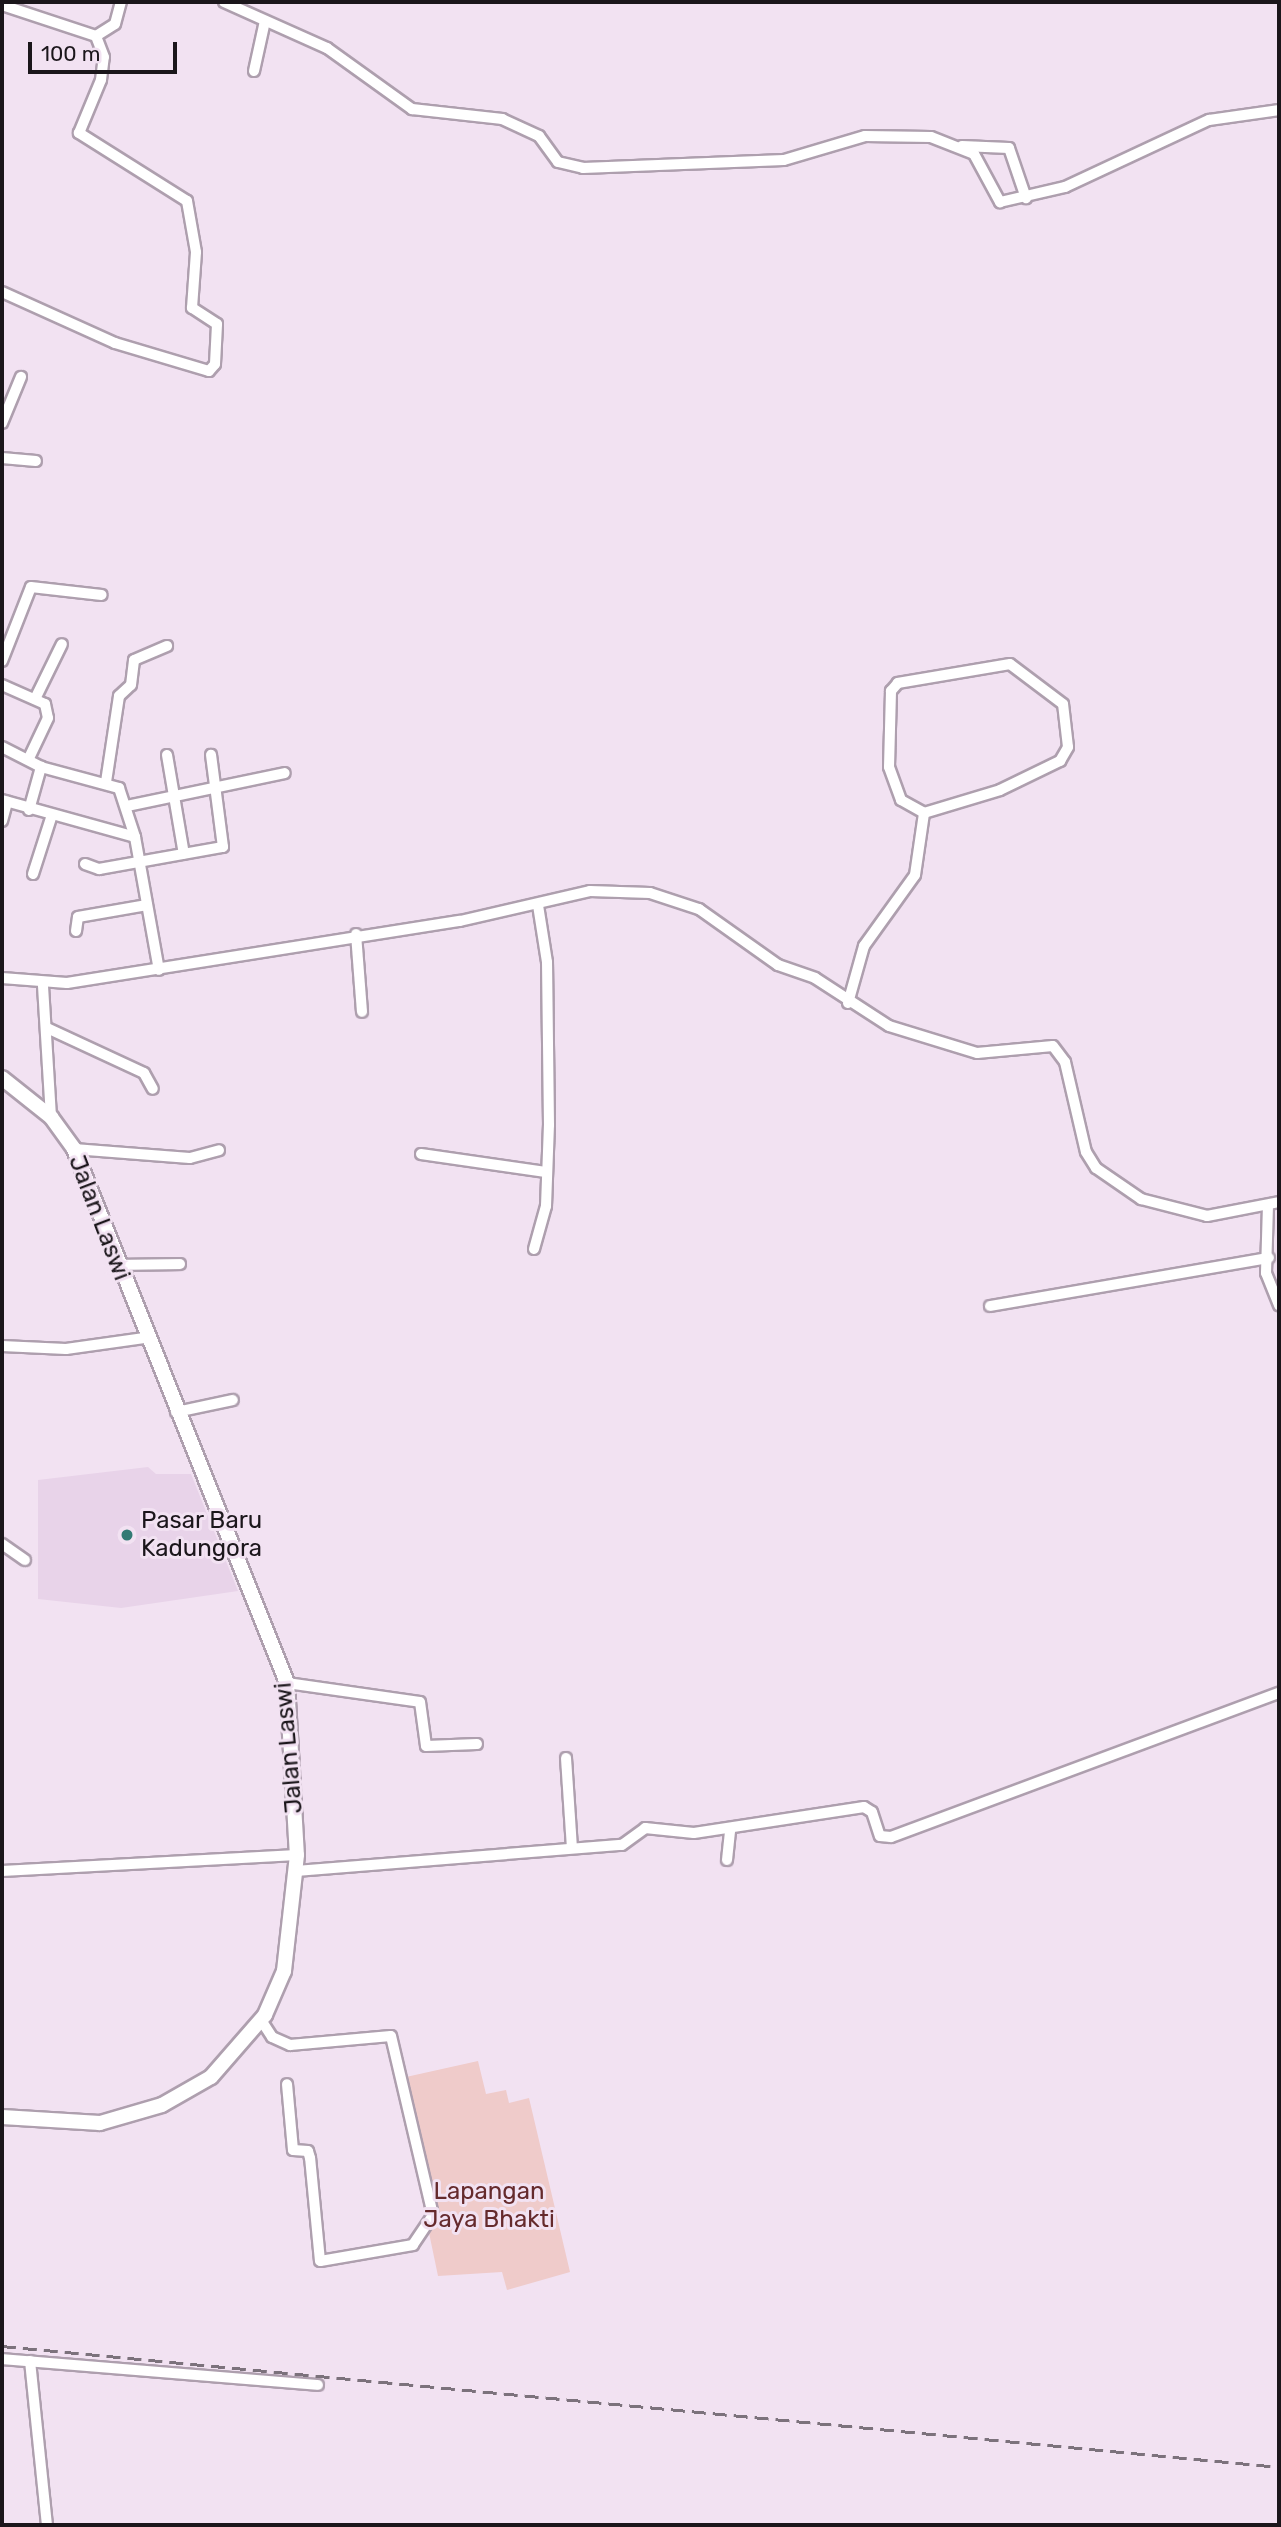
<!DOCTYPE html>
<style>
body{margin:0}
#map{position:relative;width:1281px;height:2527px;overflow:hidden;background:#f2e2f2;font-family:Rubik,sans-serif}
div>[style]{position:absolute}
.built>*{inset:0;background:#e8d3e9}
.green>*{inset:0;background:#efcbca}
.roads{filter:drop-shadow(2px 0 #ae9fae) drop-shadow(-2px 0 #ae9fae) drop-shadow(0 2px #ae9fae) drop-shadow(0 -2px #ae9fae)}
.minor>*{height:10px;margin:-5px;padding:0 5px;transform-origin:5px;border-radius:5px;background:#fff}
.tertiary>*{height:14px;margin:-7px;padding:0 7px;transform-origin:7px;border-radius:7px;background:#fff}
.rail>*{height:2.5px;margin-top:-1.25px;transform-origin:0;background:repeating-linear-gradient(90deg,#7c727c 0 14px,transparent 0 21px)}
.dots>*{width:19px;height:19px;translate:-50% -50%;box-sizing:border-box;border:4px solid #f2e2f2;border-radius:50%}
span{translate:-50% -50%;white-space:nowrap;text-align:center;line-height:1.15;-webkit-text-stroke:6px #f2e2f2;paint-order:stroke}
.street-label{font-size:24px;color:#1b161b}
.poi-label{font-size:24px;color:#1b161b}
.left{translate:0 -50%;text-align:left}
.park-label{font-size:24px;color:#652a2c}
.frame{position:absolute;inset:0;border:4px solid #1b161b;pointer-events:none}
.scale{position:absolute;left:28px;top:42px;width:149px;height:32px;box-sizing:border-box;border:4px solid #1b161b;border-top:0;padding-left:9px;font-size:21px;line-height:24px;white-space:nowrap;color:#1b161b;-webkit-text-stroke:5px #f2e2f2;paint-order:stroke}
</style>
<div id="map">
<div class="built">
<div style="clip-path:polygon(148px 1467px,156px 1474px,191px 1474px,238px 1591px,121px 1608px,38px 1599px,38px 1480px)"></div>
</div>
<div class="green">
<div style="clip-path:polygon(478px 2061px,486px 2094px,506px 2090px,509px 2103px,529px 2098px,570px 2272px,507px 2290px,502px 2272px,438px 2276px,397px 2079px)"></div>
</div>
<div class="roads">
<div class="minor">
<div style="left:224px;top:2px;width:113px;rotate:24.1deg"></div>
<div style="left:327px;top:48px;width:105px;rotate:35.7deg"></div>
<div style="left:412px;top:109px;width:91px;rotate:6.3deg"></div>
<div style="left:502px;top:119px;width:41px;rotate:24.7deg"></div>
<div style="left:539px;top:136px;width:32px;rotate:54deg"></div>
<div style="left:558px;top:162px;width:26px;rotate:13deg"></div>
<div style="left:583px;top:168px;width:201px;rotate:-2.3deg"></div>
<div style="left:784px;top:160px;width:84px;rotate:-16.5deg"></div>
<div style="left:865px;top:136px;width:66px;rotate:0.9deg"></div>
<div style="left:931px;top:137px;width:46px;rotate:21.6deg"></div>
<div style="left:974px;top:154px;width:55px;rotate:61.6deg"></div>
<div style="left:1000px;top:202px;width:67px;rotate:-13deg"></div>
<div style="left:1065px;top:187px;width:159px;rotate:-25deg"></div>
<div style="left:1209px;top:120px;width:71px;rotate:-8.1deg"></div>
<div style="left:2px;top:5px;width:99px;rotate:18.3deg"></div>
<div style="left:96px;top:36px;width:22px;rotate:-32deg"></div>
<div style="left:115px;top:24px;width:23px;rotate:-75deg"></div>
<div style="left:254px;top:71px;width:51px;rotate:-77.6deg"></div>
<div style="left:962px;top:146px;width:47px;rotate:2.4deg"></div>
<div style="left:1009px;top:148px;width:53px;rotate:71.2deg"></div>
<div style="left:2px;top:292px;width:124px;rotate:24.3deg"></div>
<div style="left:115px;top:343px;width:98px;rotate:16.6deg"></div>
<div style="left:209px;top:371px;width:9px;rotate:-49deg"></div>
<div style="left:215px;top:364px;width:40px;rotate:-87.1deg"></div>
<div style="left:217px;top:324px;width:30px;rotate:-147deg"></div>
<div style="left:192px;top:308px;width:56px;rotate:-85.9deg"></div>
<div style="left:196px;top:252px;width:52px;rotate:-100deg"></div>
<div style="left:187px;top:201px;width:128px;rotate:-147.8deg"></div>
<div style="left:79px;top:133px;width:57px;rotate:-67.5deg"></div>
<div style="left:101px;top:80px;width:23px;rotate:-83deg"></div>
<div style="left:104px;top:57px;width:22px;rotate:-111deg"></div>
<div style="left:2px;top:423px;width:50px;rotate:-67.6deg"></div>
<div style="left:2px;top:458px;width:34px;rotate:5deg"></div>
<div style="left:2px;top:661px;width:79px;rotate:-68.6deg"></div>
<div style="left:31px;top:587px;width:71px;rotate:6.4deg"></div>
<div style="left:2px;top:685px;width:47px;rotate:23.8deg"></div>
<div style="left:45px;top:704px;width:14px;rotate:78deg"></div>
<div style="left:48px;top:718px;width:44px;rotate:115.4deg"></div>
<div style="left:35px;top:699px;width:61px;rotate:-63.9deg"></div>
<div style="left:2px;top:747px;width:44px;rotate:27.1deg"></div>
<div style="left:41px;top:767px;width:81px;rotate:15.1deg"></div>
<div style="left:119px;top:788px;width:52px;rotate:71.9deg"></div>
<div style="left:135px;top:837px;width:135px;rotate:79.8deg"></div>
<div style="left:167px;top:755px;width:100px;rotate:80.3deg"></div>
<div style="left:106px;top:782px;width:87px;rotate:-81.4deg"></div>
<div style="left:119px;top:696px;width:16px;rotate:-43deg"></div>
<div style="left:131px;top:685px;width:25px;rotate:-83deg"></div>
<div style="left:134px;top:660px;width:36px;rotate:-23deg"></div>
<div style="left:2px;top:800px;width:138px;rotate:15.5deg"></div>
<div style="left:127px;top:806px;width:161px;rotate:-11.8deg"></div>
<div style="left:29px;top:810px;width:45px;rotate:-74.4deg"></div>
<div style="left:2px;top:821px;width:20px;rotate:-75deg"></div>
<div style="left:85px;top:864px;width:15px;rotate:20deg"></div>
<div style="left:99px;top:869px;width:126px;rotate:-10.1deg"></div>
<div style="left:223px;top:847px;width:93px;rotate:-97.4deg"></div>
<div style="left:33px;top:874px;width:59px;rotate:-72.2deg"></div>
<div style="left:76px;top:931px;width:14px;rotate:-82deg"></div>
<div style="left:78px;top:917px;width:70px;rotate:-9.9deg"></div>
<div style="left:356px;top:934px;width:78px;rotate:85.6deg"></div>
<div style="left:2px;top:978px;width:65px;rotate:4.4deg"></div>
<div style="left:67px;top:983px;width:398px;rotate:-9deg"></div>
<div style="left:460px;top:921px;width:133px;rotate:-13deg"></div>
<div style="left:590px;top:891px;width:60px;rotate:1.9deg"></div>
<div style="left:650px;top:893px;width:52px;rotate:18.1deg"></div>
<div style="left:699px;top:909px;width:97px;rotate:35.3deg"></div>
<div style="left:778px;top:965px;width:39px;rotate:19deg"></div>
<div style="left:815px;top:978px;width:88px;rotate:33deg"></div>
<div style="left:889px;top:1026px;width:92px;rotate:17.1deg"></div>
<div style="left:977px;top:1053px;width:76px;rotate:-5.3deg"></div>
<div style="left:1053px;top:1046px;width:20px;rotate:53deg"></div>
<div style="left:1065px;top:1062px;width:92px;rotate:76.9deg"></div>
<div style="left:1086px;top:1152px;width:19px;rotate:58deg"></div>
<div style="left:1096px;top:1168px;width:55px;rotate:34.6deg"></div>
<div style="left:1141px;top:1199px;width:68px;rotate:14.4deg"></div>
<div style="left:1207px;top:1216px;width:73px;rotate:-11deg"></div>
<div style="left:43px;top:986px;width:131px;rotate:86.5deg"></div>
<div style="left:848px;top:1003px;width:59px;rotate:-74.3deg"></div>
<div style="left:864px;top:946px;width:87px;rotate:-54.3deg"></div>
<div style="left:915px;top:875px;width:63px;rotate:-81.7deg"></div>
<div style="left:924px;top:813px;width:79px;rotate:-16.8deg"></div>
<div style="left:1000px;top:790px;width:67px;rotate:-25.8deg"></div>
<div style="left:1060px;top:761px;width:16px;rotate:-60deg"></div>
<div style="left:1068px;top:747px;width:43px;rotate:-96.6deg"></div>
<div style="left:1063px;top:704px;width:66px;rotate:-143deg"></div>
<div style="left:1010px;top:664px;width:114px;rotate:170.4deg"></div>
<div style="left:898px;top:683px;width:11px;rotate:131deg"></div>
<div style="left:891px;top:691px;width:76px;rotate:91.5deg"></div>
<div style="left:889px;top:767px;width:35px;rotate:70deg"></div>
<div style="left:901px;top:800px;width:26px;rotate:29deg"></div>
<div style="left:47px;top:1028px;width:107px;rotate:24.9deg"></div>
<div style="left:144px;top:1073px;width:18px;rotate:61deg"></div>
<div style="left:74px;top:1149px;width:116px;rotate:4.4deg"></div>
<div style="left:190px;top:1158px;width:30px;rotate:-15deg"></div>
<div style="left:421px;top:1154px;width:126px;rotate:8.2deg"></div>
<div style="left:1268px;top:1205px;width:68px;rotate:91.7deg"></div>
<div style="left:1266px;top:1273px;width:35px;rotate:68deg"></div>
<div style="left:534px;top:1249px;width:45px;rotate:-74.4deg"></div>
<div style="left:546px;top:1206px;width:81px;rotate:-87.9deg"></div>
<div style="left:549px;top:1125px;width:163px;rotate:-90.7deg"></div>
<div style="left:547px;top:962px;width:58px;rotate:-99deg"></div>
<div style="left:118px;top:1265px;width:62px;rotate:-0.9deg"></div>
<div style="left:990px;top:1306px;width:283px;rotate:-9.8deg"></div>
<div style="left:2px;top:1346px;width:64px;rotate:2.7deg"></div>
<div style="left:66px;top:1349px;width:79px;rotate:-8deg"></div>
<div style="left:176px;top:1412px;width:58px;rotate:-11.9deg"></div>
<div style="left:2px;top:1544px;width:28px;rotate:35deg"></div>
<div style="left:287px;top:1683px;width:134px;rotate:8.1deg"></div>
<div style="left:420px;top:1702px;width:44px;rotate:82.2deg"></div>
<div style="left:426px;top:1746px;width:51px;rotate:-2.2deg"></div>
<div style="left:566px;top:1758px;width:90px;rotate:86.2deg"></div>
<div style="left:727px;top:1860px;width:31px;rotate:-84deg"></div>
<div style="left:2px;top:1871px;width:295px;rotate:-3.1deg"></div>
<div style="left:296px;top:1871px;width:327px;rotate:-4.6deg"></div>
<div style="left:622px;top:1845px;width:29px;rotate:-36deg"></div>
<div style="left:645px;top:1828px;width:49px;rotate:5.8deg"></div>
<div style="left:694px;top:1833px;width:172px;rotate:-8.7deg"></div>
<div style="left:864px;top:1807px;width:9px;rotate:32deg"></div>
<div style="left:872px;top:1812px;width:25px;rotate:72deg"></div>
<div style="left:880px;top:1836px;width:11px;rotate:5deg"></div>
<div style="left:891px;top:1837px;width:414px;rotate:-20.4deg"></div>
<div style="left:261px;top:2020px;width:20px;rotate:57deg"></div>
<div style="left:272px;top:2037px;width:20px;rotate:24deg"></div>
<div style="left:290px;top:2045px;width:101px;rotate:-5.1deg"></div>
<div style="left:391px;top:2036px;width:184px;rotate:76.8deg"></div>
<div style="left:433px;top:2215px;width:36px;rotate:124deg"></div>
<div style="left:413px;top:2245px;width:94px;rotate:170.2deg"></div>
<div style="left:320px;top:2261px;width:103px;rotate:-95.5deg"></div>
<div style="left:310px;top:2158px;width:7px;rotate:-106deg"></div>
<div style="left:308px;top:2151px;width:15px;rotate:-176deg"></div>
<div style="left:293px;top:2150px;width:66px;rotate:-95.2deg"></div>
<div style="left:2px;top:2359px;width:317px;rotate:4.7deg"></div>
<div style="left:30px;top:2361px;width:165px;rotate:84.1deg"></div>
</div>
<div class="tertiary">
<div style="left:2px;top:1078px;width:63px;rotate:38.5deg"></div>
<div style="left:51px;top:1117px;width:39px;rotate:54deg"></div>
<div style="left:74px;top:1149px;width:575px;rotate:68.25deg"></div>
<div style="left:287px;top:1683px;width:172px;rotate:86.7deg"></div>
<div style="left:297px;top:1855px;width:117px;rotate:96.4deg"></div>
<div style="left:284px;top:1971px;width:48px;rotate:113.4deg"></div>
<div style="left:265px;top:2015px;width:82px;rotate:131.1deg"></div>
<div style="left:211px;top:2077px;width:56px;rotate:150.3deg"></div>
<div style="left:162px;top:2105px;width:65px;rotate:163.8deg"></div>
<div style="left:100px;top:2123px;width:98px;rotate:-176.5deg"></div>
</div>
</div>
<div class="rail">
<div style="left:2px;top:2346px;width:1283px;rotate:5.41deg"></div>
</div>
<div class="dots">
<div style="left:127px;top:1535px;background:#327a74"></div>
</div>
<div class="street-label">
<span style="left:99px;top:1218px;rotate:69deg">Jalan Laswi</span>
<span style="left:289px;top:1748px;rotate:-95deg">Jalan Laswi</span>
</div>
<div class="poi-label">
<span class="left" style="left:141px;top:1535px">Pasar Baru<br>Kadungora</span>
</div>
<div class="park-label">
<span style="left:489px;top:2206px">Lapangan<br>Jaya Bhakti</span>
</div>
<div class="frame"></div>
<div class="scale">100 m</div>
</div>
